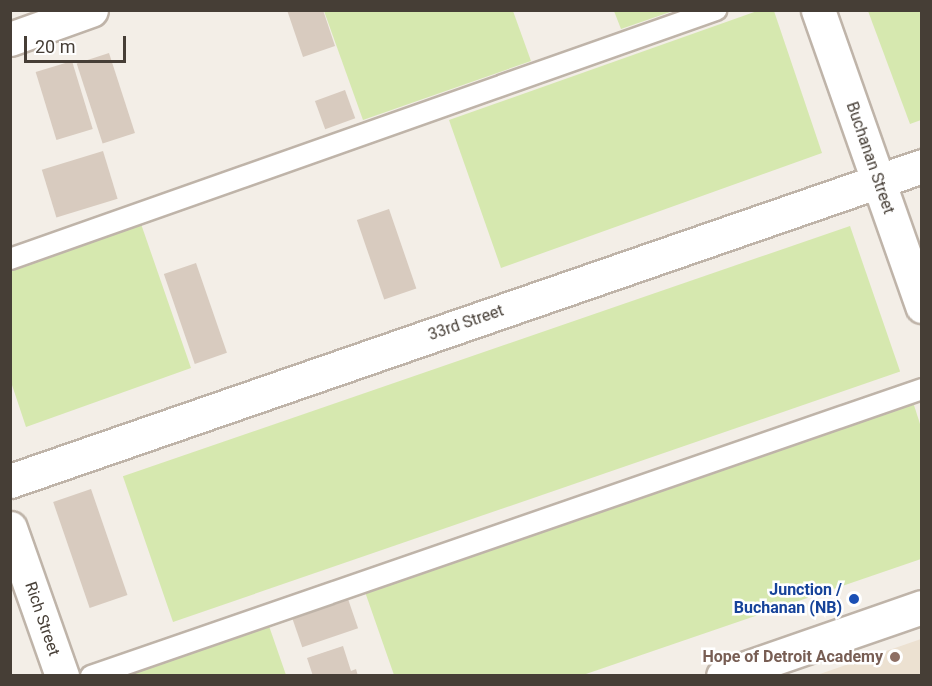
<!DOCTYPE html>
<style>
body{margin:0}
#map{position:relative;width:932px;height:686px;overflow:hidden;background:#f3eee7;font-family:Roboto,sans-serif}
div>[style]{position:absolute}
.education>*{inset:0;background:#ece1d1}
.green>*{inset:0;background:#d6e8af;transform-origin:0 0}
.building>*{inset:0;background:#d8cbbf;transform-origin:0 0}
.roads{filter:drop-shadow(2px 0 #bfb4a9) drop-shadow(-2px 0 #bfb4a9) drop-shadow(0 2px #bfb4a9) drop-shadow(0 -2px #bfb4a9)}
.service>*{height:20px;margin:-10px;padding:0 10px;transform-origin:10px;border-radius:10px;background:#fff}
.minor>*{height:33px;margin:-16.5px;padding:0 16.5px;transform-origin:16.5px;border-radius:16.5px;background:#fff}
.dots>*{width:16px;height:16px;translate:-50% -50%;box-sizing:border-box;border:3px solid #fff;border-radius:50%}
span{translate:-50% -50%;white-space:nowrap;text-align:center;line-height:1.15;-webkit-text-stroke:5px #fff;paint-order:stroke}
.street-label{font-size:16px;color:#463e36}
.transit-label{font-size:16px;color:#164399;font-weight:700}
.right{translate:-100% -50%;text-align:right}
.education-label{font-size:16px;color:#785e54;font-weight:700}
.frame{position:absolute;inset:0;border:12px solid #463e36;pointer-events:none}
.scale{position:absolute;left:24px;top:36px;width:102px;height:27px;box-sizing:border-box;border:3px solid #463e36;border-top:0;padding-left:8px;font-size:18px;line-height:21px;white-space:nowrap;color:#463e36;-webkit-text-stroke:4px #fff;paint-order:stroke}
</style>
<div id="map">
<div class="education">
<div style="clip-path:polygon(921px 639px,921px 675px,817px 675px)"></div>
</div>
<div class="green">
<div style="clip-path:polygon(760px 10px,774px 11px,822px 153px,501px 268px,449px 120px)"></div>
<div style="clip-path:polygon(324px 11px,513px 11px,531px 61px,363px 120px)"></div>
<div style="clip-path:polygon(614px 11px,614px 10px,673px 11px,621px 29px)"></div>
<div style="clip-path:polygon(868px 11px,921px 11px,921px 120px,910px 124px)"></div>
<div style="clip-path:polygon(140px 221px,191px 368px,26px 427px,11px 382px,10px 266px)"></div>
<div style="left:850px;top:226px;width:154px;height:769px;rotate:71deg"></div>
<div style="clip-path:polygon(912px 399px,921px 427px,921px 559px,583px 675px,394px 675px,364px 589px)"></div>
<div style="clip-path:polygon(269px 626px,286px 675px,128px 675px)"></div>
</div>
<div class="building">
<div style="clip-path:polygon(287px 10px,323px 10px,335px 46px,303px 57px)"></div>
<div style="left:109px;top:53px;width:84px;height:34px;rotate:72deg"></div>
<div style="left:72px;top:61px;width:71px;height:38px;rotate:73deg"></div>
<div style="left:345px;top:90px;width:30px;height:32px;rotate:70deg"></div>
<div style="left:103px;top:151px;width:50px;height:64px;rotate:73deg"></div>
<div style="left:389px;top:209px;width:84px;height:34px;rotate:71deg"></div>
<div style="left:196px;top:263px;width:95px;height:34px;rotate:71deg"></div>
<div style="left:91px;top:489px;width:112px;height:40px;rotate:71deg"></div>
<div style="left:347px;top:596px;width:34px;height:59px;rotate:71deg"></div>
<div style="clip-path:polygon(343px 646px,351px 671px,356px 669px,358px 676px,313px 676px,307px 658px)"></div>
</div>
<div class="roads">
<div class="service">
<div style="left:10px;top:259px;width:749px;rotate:-19.43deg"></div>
<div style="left:91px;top:676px;width:879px;rotate:-19.05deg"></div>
</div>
<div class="minor">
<div style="left:818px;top:10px;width:314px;rotate:70.6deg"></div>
<div style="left:10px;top:39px;width:86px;rotate:-19.7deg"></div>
<div style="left:10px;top:481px;width:965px;rotate:-19.05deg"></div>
<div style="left:10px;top:528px;width:157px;rotate:70.6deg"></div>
<div style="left:723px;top:676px;width:211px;rotate:-19.1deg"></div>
</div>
</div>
<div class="dots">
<div style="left:854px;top:599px;background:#1a4fb4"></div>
<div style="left:895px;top:657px;background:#8d6e63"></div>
</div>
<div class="street-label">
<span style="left:870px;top:158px;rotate:71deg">Buchanan Street</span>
<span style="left:466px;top:323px;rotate:-19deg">33rd Street</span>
<span style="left:42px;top:619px;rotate:71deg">Rich Street</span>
</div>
<div class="transit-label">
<span class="right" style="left:842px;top:599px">Junction /<br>Buchanan (NB)</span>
</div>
<div class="education-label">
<span class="right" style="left:883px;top:657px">Hope of Detroit Academy</span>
</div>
<div class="frame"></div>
<div class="scale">20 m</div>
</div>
